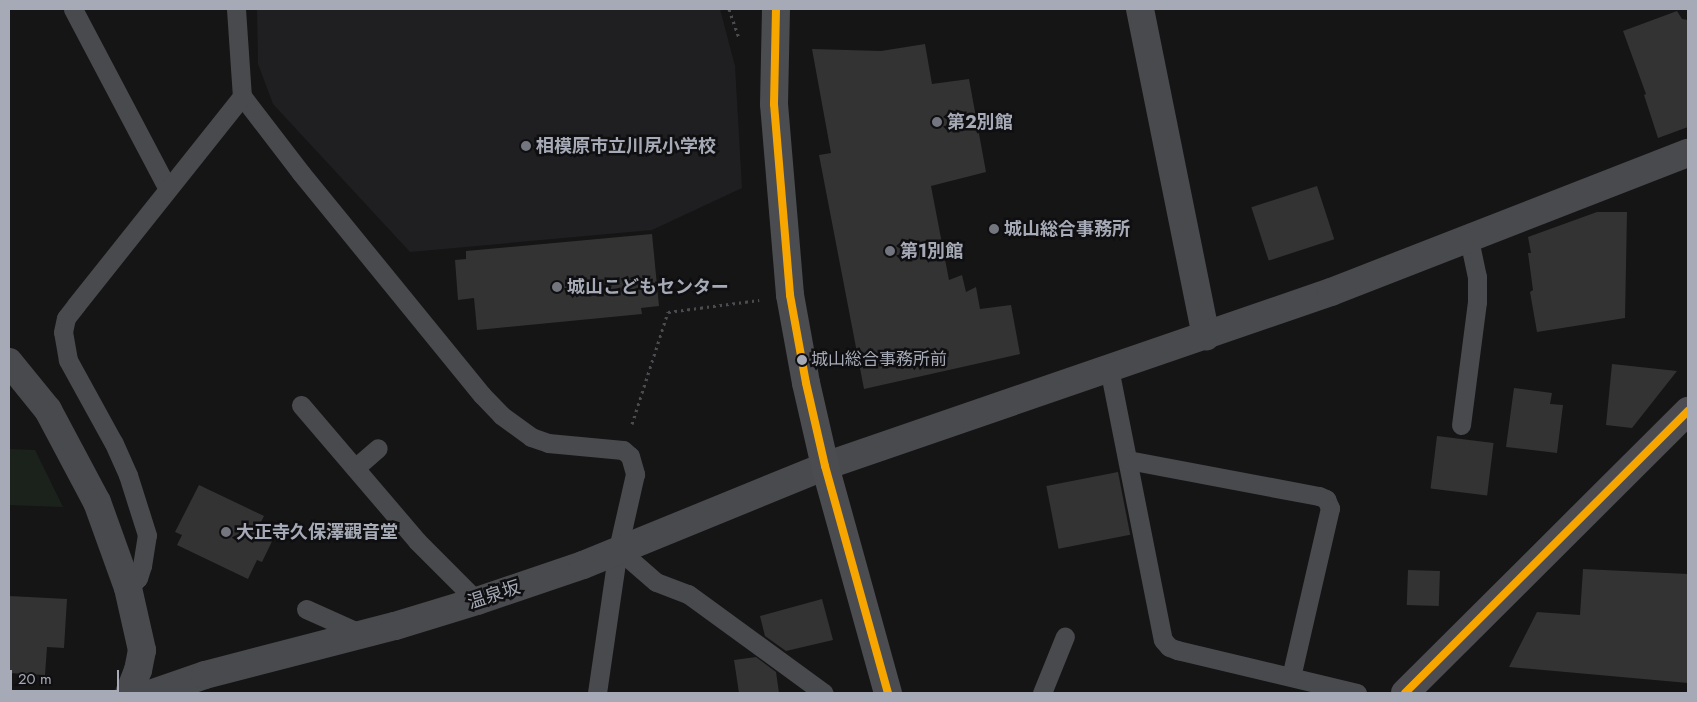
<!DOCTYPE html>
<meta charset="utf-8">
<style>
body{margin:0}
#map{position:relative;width:1697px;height:702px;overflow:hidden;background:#151515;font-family:Jost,"Noto Sans JP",sans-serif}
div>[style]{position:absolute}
.built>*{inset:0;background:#1f1f21}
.green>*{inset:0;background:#1b221c}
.building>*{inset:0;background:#333334;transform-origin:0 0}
.path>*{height:3px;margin-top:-1.5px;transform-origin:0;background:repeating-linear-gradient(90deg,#4b4c50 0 2.5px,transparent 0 6.5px)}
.service>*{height:19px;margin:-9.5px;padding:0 9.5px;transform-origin:9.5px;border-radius:9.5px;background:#494a4e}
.minor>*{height:28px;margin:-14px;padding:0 14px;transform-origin:14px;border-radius:14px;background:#494a4e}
.tertiary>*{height:28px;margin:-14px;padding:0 14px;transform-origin:14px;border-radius:14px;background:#494a4e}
.primary>*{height:28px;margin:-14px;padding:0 14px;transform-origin:14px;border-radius:14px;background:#4b4c50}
.trunk>*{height:28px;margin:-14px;padding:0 14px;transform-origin:14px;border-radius:14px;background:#4c4c50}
.bus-1>*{height:8px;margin:-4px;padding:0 4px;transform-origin:4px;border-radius:4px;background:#f7a600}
.dots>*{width:14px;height:14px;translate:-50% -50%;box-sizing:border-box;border:2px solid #0f0f11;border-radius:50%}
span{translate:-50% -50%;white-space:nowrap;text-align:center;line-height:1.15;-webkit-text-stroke:5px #0f0f11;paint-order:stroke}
.bus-label{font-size:17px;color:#a6aab6}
.left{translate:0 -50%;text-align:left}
.poi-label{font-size:18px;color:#a6aab6;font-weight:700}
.street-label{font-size:18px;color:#a6aab6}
.frame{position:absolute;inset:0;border:10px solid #a6aab6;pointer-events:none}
.scale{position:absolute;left:10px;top:670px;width:109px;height:22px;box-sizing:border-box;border:2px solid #a6aab6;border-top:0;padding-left:6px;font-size:15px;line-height:18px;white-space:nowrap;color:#a6aab6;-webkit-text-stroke:4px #0f0f11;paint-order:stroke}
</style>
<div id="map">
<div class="built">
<div style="clip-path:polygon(257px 9px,720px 9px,735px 66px,742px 188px,652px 230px,410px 252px,273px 104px,258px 64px)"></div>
</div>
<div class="green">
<div style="clip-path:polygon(9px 449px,35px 450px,63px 507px,9px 505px)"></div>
</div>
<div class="building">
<div style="clip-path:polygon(1677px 11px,1682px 19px,1688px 20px,1688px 127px,1658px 138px,1644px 95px,1646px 94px,1623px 31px)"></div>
<div style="clip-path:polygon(925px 44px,932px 84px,969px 79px,986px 172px,931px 186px,949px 280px,962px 275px,966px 292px,976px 287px,980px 309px,1011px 305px,1020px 354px,864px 389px,819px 155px,831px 153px,812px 49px,881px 51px)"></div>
<div style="left:1317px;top:186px;width:56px;height:69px;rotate:72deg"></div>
<div style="clip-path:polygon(1597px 212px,1627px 212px,1625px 318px,1537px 332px,1530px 292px,1533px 290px,1528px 253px,1531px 253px,1528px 237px)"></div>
<div style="clip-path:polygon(652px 234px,659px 306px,641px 308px,642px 314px,477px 330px,474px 298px,458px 300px,455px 260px,466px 259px,466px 251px)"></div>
<div style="clip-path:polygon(1612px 364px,1677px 371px,1632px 428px,1606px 425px)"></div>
<div style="clip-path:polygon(1514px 388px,1552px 393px,1550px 404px,1563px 405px,1557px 453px,1506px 447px)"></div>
<div style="left:1437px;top:436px;width:57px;height:53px;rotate:7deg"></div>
<div style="left:1118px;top:472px;width:64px;height:73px;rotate:79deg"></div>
<div style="clip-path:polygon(199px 485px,264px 516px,260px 524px,277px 531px,262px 562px,257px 560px,248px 579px,177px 545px,182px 535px,175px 532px)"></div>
<div style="clip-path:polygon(1583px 569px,1688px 574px,1688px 683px,1509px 667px,1537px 612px,1580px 615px)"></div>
<div style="left:1408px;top:570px;width:32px;height:35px;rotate:2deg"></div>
<div style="clip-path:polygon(9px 596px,67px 599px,64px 648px,47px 647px,45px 675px,9px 673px)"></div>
<div style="clip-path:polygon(822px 599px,833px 640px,786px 651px,765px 636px,760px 616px)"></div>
<div style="clip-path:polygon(756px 657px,776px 672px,779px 693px,739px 693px,734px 660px)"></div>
</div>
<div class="path">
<div style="left:729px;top:9px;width:31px;rotate:71deg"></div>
<div style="left:632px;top:424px;width:118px;rotate:-72.2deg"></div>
<div style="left:668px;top:312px;width:92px;rotate:-7.5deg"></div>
</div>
<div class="service">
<div style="left:73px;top:9px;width:201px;rotate:62.2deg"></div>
<div style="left:236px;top:9px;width:87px;rotate:86.1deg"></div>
<div style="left:242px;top:96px;width:97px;rotate:52.5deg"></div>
<div style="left:301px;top:173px;width:286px;rotate:50.8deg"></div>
<div style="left:482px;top:395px;width:28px;rotate:46deg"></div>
<div style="left:501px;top:415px;width:37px;rotate:36deg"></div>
<div style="left:531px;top:437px;width:18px;rotate:19deg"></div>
<div style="left:548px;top:443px;width:75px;rotate:5.3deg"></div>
<div style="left:623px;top:450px;width:9px;rotate:41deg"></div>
<div style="left:630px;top:456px;width:19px;rotate:74deg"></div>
<div style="left:635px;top:474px;width:77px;rotate:102.8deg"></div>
<div style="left:618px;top:549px;width:146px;rotate:98.3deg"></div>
<div style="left:1109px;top:368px;width:277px;rotate:78.8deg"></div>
<div style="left:1163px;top:640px;width:9px;rotate:49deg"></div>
<div style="left:1169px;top:647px;width:9px;rotate:21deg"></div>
<div style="left:1177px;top:650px;width:185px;rotate:13.4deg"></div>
<div style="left:301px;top:405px;width:179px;rotate:49.5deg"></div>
<div style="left:417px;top:541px;width:85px;rotate:45deg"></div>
<div style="left:1461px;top:425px;width:124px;rotate:-82.6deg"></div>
<div style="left:1477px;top:302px;width:25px;rotate:-90deg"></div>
<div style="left:1477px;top:277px;width:39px;rotate:-102deg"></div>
<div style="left:1128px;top:460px;width:194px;rotate:10.7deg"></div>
<div style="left:1319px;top:496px;width:8px;rotate:23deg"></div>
<div style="left:1326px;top:499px;width:10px;rotate:66deg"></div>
<div style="left:1330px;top:508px;width:173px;rotate:103deg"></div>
<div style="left:355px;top:468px;width:30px;rotate:-41deg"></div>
<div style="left:618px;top:549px;width:50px;rotate:41deg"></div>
<div style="left:656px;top:582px;width:34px;rotate:21deg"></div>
<div style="left:688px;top:594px;width:168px;rotate:36.1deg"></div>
<div style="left:128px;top:588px;width:14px;rotate:-45deg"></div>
<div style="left:138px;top:578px;width:13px;rotate:-72deg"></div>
<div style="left:142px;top:566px;width:31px;rotate:-81deg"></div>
<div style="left:147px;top:535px;width:63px;rotate:-107.6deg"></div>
<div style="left:128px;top:475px;width:36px;rotate:-114deg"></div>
<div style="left:113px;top:442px;width:94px;rotate:-118.8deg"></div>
<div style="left:68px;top:360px;width:28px;rotate:-100deg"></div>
<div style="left:63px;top:332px;width:14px;rotate:-78deg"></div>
<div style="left:66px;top:318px;width:16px;rotate:-52deg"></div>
<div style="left:76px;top:305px;width:267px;rotate:-51.5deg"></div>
<div style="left:306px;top:609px;width:61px;rotate:24.1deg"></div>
<div style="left:1042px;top:693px;width:61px;rotate:-68deg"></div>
</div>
<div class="minor">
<div style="left:1140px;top:9px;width:334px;rotate:78.6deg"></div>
<div style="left:153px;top:693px;width:55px;rotate:-19.1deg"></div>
<div style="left:205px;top:675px;width:196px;rotate:-14.5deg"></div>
<div style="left:395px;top:626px;width:86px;rotate:-17deg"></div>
<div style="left:477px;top:601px;width:112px;rotate:-18.8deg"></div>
<div style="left:583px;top:565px;width:261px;rotate:-22.2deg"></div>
<div style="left:825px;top:466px;width:535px;rotate:-18.98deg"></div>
<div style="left:1331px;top:292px;width:383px;rotate:-21.3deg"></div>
</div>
<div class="tertiary">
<div style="left:9px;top:362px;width:62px;rotate:50.9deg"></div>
<div style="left:48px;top:410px;width:104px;rotate:62deg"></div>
<div style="left:97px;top:502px;width:91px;rotate:70.2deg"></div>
<div style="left:128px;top:588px;width:64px;rotate:77.3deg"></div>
<div style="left:142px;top:650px;width:20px;rotate:101deg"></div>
<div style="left:138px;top:670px;width:25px;rotate:111deg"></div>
</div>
<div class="primary">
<div style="left:776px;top:9px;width:95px;rotate:91.2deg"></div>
<div style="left:774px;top:104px;width:192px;rotate:85.2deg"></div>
<div style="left:790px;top:295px;width:89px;rotate:79.7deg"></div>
<div style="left:806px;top:383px;width:85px;rotate:77.1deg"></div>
<div style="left:825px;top:466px;width:236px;rotate:74.5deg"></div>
</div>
<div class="trunk">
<div style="left:1405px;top:693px;width:400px;rotate:-44.9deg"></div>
</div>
<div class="bus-1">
<div style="left:776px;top:9px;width:95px;rotate:91.2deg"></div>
<div style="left:774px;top:104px;width:192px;rotate:85.2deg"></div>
<div style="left:790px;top:295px;width:89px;rotate:79.7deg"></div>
<div style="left:806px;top:383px;width:85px;rotate:77.1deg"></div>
<div style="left:825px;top:466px;width:236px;rotate:74.5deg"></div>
<div style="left:1405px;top:693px;width:400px;rotate:-44.9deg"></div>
</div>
<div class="dots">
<div style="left:937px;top:122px;background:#73767e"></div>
<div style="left:526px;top:146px;background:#73767e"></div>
<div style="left:994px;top:229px;background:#73767e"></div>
<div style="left:890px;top:251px;background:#73767e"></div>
<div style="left:557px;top:287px;background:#73767e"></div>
<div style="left:802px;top:360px;background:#a6aab6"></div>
<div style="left:226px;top:532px;background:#73767e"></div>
</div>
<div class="bus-label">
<span class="left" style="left:811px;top:360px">城山総合事務所前</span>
</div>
<div class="poi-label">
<span class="left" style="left:947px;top:122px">第2別館</span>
<span class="left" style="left:536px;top:146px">相模原市立川尻小学校</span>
<span class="left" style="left:1004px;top:229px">城山総合事務所</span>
<span class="left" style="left:900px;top:251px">第1別館</span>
<span class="left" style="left:567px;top:287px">城山こどもセンター</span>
<span class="left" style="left:236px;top:532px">大正寺久保澤觀音堂</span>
</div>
<div class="street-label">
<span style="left:494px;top:595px;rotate:-18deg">温泉坂</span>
</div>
<div class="frame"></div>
<div class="scale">20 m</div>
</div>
